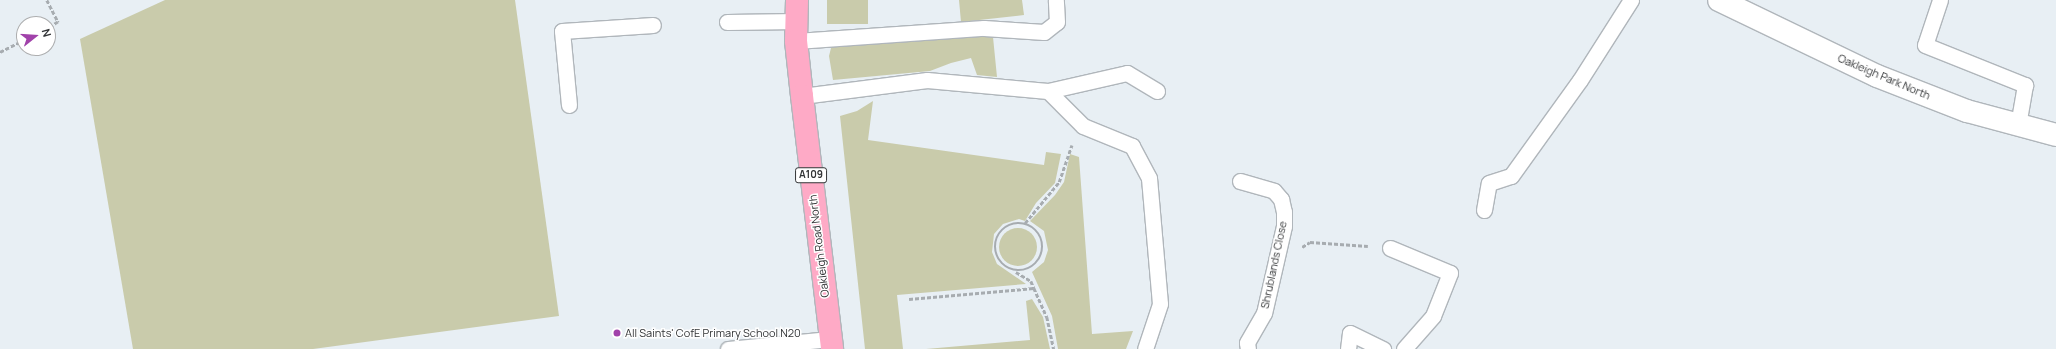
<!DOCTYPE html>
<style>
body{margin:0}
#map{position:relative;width:2056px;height:349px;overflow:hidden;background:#e8eff4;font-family:Manrope,sans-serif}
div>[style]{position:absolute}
.green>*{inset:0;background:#c9cbab;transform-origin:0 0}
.round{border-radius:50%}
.path>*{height:2.5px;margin-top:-1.25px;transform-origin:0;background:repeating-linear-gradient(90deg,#a7acb0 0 4px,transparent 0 6px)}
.path>.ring{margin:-1.25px;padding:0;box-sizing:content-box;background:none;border:2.5px solid #a7acb0;border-radius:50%}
.roads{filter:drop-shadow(1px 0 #b0b6bb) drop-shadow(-1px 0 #b0b6bb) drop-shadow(0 1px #b0b6bb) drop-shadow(0 -1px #b0b6bb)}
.service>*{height:15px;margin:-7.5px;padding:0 7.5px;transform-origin:7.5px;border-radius:7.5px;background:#fff}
.tertiary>*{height:22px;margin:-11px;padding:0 11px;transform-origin:11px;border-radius:11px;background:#fff}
.primary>*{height:22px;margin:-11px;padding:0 11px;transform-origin:11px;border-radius:11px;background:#feaac6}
.dots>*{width:11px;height:11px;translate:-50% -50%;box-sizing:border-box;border:2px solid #fff;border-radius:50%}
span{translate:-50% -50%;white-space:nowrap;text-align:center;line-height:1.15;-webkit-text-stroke:3px #fff;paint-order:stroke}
.shield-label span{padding:1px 3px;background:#fff;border:1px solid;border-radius:3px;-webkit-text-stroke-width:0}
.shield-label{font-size:10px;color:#323436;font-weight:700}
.street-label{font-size:11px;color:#323436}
.poi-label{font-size:11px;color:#323436}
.left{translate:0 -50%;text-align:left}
.north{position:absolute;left:16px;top:16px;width:40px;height:40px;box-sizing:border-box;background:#fff;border:1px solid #adaeaf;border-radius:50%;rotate:73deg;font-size:11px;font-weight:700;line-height:16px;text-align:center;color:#323436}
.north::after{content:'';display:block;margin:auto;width:14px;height:18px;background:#a142aa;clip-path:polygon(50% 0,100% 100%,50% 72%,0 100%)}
</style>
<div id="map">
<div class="green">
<div style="clip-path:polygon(165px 0,515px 0,559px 316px,313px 349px,133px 349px,80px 39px)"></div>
<div style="left:827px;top:0;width:41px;height:24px"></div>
<div style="clip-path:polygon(959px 0,1022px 0,1024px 15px,961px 22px)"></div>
<div style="clip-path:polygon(968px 34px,993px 37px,997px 77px,977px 75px,971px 58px,951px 63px,930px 71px,833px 80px,829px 56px,832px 44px)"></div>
<div style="clip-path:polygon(873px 101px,868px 140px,1044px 165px,1046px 152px,1061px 154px,1055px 183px,1036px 203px,1025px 221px,1019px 219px,1003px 224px,994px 234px,992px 252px,997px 264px,1026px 284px,897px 295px,903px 349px,865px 349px,840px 116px,857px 111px)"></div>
<div style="clip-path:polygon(1070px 154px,1079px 157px,1092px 334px,1133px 331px,1126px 349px,1058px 349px,1052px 316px,1032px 272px,1044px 262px,1048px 250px,1044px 231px,1030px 221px,1055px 195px,1064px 182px)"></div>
<div class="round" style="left:999px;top:228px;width:38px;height:38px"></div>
<div style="clip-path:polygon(1032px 299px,1043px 317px,1050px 349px,926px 349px,1030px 340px,1026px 301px)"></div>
</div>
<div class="path">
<div style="left:47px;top:0;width:25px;rotate:63deg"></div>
<div style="left:58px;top:22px;width:12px;rotate:149deg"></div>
<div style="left:0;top:52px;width:27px;rotate:-27deg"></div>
<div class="ring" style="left:995px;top:223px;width:45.5px;height:45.5px"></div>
<div style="left:1025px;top:223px;width:53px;rotate:-50.3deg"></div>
<div style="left:1059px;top:182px;width:39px;rotate:-71deg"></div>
<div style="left:1302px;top:247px;width:9px;rotate:-32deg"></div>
<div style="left:1310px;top:242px;width:58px;rotate:3.9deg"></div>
<div style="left:1016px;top:272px;width:17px;rotate:31deg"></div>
<div style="left:1031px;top:281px;width:8px;rotate:67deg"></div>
<div style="left:1034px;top:288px;width:32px;rotate:66deg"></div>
<div style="left:1047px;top:317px;width:33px;rotate:78deg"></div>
<div style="left:909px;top:299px;width:125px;rotate:-5deg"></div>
</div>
<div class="roads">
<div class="service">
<div style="left:1940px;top:0;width:47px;rotate:108.4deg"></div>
<div style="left:1925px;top:45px;width:108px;rotate:21.8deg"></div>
<div style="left:2025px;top:85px;width:41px;rotate:99.9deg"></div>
<div style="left:727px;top:22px;width:71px;rotate:-0.8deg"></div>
<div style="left:796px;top:41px;width:188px;rotate:-4deg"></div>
<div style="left:984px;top:28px;width:60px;rotate:3.8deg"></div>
<div style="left:1044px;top:32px;width:16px;rotate:-38deg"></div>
<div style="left:1057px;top:22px;width:22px;rotate:-93deg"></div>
<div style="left:1048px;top:91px;width:49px;rotate:45deg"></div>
<div style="left:1083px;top:126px;width:53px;rotate:22.2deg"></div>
<div style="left:1132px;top:146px;width:36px;rotate:62deg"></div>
<div style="left:1149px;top:178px;width:126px;rotate:85deg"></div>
<div style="left:1160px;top:304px;width:47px;rotate:108.4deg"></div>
<div style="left:802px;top:96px;width:126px;rotate:-7.3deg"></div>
<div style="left:927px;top:80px;width:121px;rotate:5.2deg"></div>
<div style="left:1048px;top:91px;width:81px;rotate:-12.8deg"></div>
<div style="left:1127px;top:73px;width:35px;rotate:31deg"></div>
<div style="left:569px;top:105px;width:74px;rotate:-95.4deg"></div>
<div style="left:562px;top:31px;width:91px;rotate:-3.8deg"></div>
<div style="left:1240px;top:181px;width:35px;rotate:16deg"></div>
<div style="left:1274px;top:191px;width:11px;rotate:49deg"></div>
<div style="left:1281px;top:199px;width:13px;rotate:77deg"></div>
<div style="left:1284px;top:212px;width:14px;rotate:90deg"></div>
<div style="left:1284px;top:226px;width:89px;rotate:102.9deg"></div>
<div style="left:1264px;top:313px;width:34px;rotate:120deg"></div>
<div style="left:1247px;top:343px;width:6px;rotate:81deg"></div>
<div style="left:1484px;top:210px;width:27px;rotate:-80deg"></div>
<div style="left:1489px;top:183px;width:23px;rotate:-18deg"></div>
<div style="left:1511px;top:176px;width:118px;rotate:-54.3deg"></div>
<div style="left:1580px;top:80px;width:95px;rotate:-57.5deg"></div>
<div style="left:1390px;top:248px;width:65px;rotate:22.6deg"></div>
<div style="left:1450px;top:273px;width:46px;rotate:111.6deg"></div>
<div style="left:1433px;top:316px;width:44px;rotate:131.3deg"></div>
<div style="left:728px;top:349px;width:102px;rotate:-5.6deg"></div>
<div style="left:1348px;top:349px;width:16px;rotate:-83deg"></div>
<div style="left:1350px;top:333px;width:37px;rotate:26deg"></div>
</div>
<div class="tertiary">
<div style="left:1719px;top:0;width:175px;rotate:25.7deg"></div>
<div style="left:1877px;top:76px;width:97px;rotate:21.3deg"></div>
<div style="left:1967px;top:111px;width:92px;rotate:15.1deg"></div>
</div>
<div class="primary">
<div style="left:797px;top:0;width:41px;rotate:91.4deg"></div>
<div style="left:796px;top:41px;width:55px;rotate:83.8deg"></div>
<div style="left:802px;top:96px;width:255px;rotate:83.2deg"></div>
</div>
</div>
<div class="dots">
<div style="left:617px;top:333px;background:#a142aa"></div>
</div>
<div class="shield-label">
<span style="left:811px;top:175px">A109</span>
</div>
<div class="street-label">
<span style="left:1884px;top:77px;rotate:23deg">Oakleigh Park North</span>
<span style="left:819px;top:246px;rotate:-97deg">Oakleigh Road North</span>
<span style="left:1274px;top:265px;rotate:-78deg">Shrublands Close</span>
</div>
<div class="poi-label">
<span class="left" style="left:625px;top:333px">All Saints' CofE Primary School N20</span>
</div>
<div class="north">N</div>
</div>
